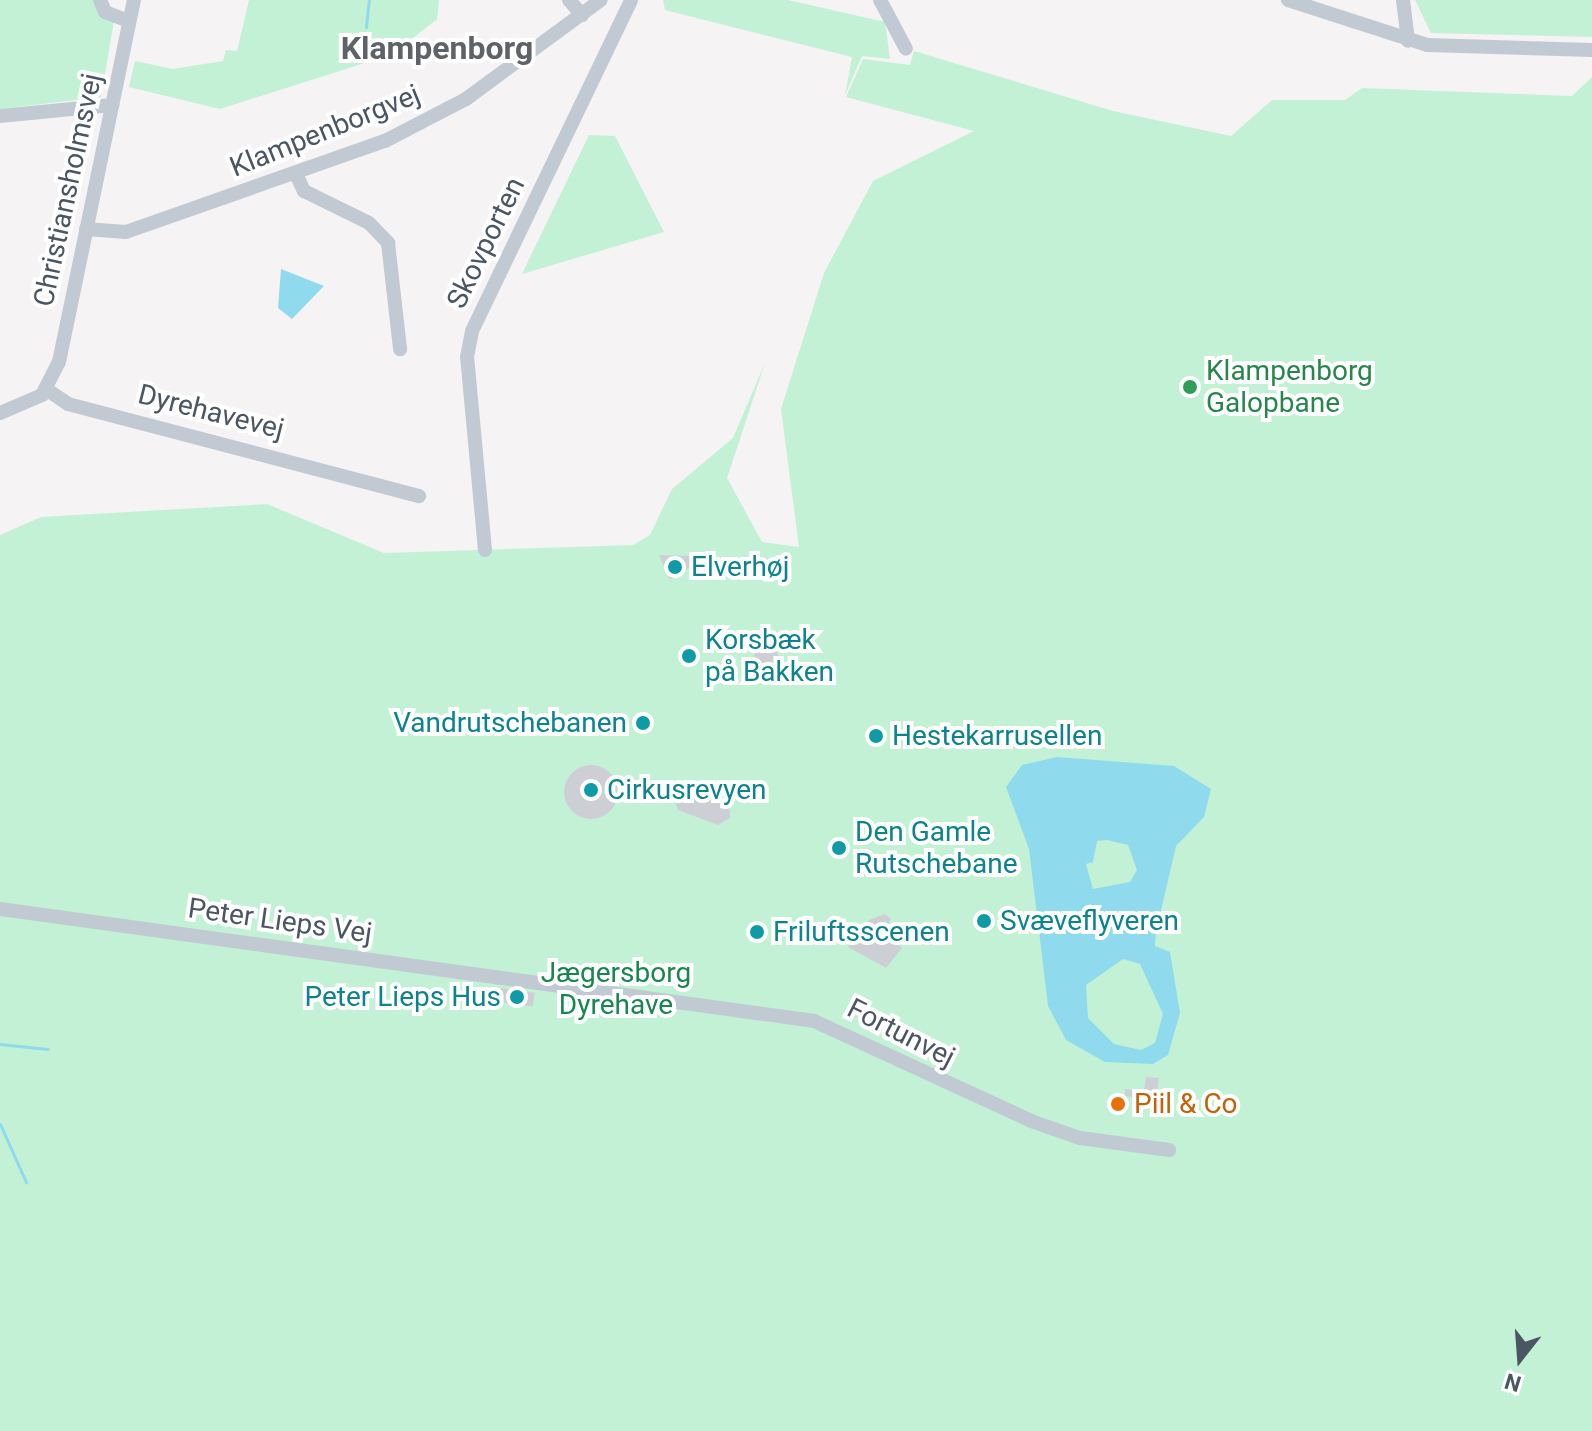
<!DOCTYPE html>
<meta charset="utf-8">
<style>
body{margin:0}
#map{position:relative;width:1592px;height:1431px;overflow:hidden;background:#f5f3f3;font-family:Roboto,sans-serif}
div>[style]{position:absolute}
.green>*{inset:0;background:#c3f1d5}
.water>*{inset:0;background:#90daee}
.stream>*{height:3px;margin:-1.5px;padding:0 1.5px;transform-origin:1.5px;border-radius:1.5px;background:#90daee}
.building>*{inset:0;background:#cdcfd5;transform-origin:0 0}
.round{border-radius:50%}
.minor>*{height:14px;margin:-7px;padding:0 7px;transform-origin:7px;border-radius:7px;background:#c1cad2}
.dots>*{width:22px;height:22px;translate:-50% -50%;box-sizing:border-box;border:4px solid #fff;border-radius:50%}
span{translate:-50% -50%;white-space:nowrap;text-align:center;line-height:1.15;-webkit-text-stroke:8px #fff;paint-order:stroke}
.street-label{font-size:28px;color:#4a5661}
.leisure-label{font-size:28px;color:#27864d}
.left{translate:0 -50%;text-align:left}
.culture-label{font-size:28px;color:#0d838f}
.right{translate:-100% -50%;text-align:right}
.park-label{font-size:28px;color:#17864f}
.food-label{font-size:28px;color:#c56008}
.quarter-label{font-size:32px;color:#5f6368;font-weight:700}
.north{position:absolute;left:1480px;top:1319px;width:80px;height:80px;-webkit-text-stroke:6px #fff;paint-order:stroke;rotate:197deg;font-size:22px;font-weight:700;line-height:32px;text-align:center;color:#4a5661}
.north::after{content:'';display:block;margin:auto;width:28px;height:36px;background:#4a5661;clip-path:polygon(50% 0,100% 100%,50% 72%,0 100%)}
</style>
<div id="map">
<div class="green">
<div style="clip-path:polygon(0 0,95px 0,114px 21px,101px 97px,0 109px)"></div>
<div style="clip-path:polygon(249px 0,439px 0,437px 19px,393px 54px,220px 109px,129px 87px,135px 61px,173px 69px,223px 61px,226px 50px,237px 51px)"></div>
<div style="clip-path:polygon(663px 0,788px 0,885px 22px,890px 59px,862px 56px,845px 95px,852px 57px,665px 10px)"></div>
<div style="clip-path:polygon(1415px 0,1592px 0,1592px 37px,1431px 33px)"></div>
<div style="clip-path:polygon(914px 51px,1113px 111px,1231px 136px,1272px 100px,1345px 100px,1362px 88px,1572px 96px,1592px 77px,1592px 1431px,0 1431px,0 535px,41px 517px,267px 504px,384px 553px,633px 545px,650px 535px,672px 489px,733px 438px,765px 363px,727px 478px,762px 542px,799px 547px,781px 409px,824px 273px,873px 181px,974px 131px,846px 97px,863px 59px,910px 65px)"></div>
<div style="clip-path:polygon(589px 135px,615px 136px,664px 232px,522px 274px)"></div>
</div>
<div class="water">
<div style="clip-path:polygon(281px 269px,324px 286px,292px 319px,278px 308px)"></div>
<div style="clip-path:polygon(evenodd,1057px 757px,1174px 766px,1211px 789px,1204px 817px,1176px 846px,1156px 932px,1155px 946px,1170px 952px,1180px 1013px,1168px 1055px,1153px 1064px,1105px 1062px,1066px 1040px,1048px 1006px,1029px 849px,1006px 787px,1022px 765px,1057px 757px,1107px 840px,1128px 845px,1137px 870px,1130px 882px,1093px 889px,1086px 864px,1093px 862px,1097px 841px,1107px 840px,1057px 757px,1123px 959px,1140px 964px,1163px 1014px,1155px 1043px,1141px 1050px,1114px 1044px,1088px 1018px,1086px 985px,1123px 959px)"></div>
</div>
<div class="stream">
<div style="left:366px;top:27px;width:27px;rotate:-84deg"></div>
<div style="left:0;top:1044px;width:48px;rotate:5.9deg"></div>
<div style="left:0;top:1124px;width:64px;rotate:65.9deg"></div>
</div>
<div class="building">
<div style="clip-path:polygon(659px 555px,693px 556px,693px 565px,670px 580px)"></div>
<div class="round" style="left:753px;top:647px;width:26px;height:26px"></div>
<div class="round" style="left:564px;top:765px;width:54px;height:54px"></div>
<div style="clip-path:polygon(683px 786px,729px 801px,730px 818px,718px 825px,678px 810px,674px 799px)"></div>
<div style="clip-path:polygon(885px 914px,891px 919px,884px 932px,902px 948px,886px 968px,848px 947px,869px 920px)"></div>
<div style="left:501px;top:988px;width:34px;height:14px;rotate:8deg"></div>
<div style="clip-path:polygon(1146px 1077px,1159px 1078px,1156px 1100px,1125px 1096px,1125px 1089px,1144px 1091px)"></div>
</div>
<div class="minor">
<div style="left:100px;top:0;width:13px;rotate:67deg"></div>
<div style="left:105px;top:12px;width:26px;rotate:21deg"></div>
<div style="left:569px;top:0;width:20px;rotate:49deg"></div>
<div style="left:880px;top:0;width:55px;rotate:62deg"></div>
<div style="left:1288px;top:0;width:146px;rotate:17.9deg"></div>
<div style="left:1427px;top:45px;width:165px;rotate:1.7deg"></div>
<div style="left:1403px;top:0;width:41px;rotate:83deg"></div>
<div style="left:0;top:116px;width:113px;rotate:-5.6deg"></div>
<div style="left:296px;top:174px;width:19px;rotate:65deg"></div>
<div style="left:304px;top:191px;width:72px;rotate:26.2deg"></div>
<div style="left:369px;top:223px;width:28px;rotate:46deg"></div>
<div style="left:388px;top:243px;width:107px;rotate:83.5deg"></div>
<div style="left:86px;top:229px;width:40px;rotate:4.3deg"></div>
<div style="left:126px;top:232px;width:275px;rotate:-19.4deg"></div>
<div style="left:385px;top:141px;width:91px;rotate:-27.4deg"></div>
<div style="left:466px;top:99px;width:167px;rotate:-36.3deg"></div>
<div style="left:46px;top:389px;width:27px;rotate:34deg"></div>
<div style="left:68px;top:404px;width:363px;rotate:14.7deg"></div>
<div style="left:0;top:413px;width:46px;rotate:-23.2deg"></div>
<div style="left:42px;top:395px;width:37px;rotate:-63deg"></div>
<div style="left:59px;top:362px;width:370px;rotate:-78.3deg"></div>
<div style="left:485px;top:550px;width:194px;rotate:-95.3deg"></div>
<div style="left:467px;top:357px;width:26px;rotate:-79deg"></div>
<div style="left:472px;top:331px;width:367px;rotate:-64.3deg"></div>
<div style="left:0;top:909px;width:822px;rotate:7.83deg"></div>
<div style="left:814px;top:1021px;width:239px;rotate:24.7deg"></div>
<div style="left:1031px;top:1121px;width:52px;rotate:19.1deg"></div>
<div style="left:1080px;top:1138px;width:90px;rotate:7.7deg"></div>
</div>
<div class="dots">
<div style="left:1190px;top:387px;background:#2e9e5b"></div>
<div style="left:675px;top:567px;background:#0f9aa8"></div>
<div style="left:689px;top:656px;background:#0f9aa8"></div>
<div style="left:643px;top:723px;background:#0f9aa8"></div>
<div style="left:876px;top:736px;background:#0f9aa8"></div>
<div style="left:591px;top:790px;background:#0f9aa8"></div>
<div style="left:839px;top:848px;background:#0f9aa8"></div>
<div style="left:984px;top:921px;background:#0f9aa8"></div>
<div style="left:757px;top:932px;background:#0f9aa8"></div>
<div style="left:517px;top:997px;background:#0f9aa8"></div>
<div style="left:1118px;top:1104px;background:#e8710a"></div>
</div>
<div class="street-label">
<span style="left:325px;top:131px;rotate:-22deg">Klampenborgvej</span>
<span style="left:68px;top:190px;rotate:-78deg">Christiansholmsvej</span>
<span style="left:486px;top:243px;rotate:-64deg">Skovporten</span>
<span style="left:211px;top:412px;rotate:14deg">Dyrehavevej</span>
<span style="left:280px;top:921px;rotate:8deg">Peter Lieps Vej</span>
<span style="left:901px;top:1033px;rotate:27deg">Fortunvej</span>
</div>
<div class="leisure-label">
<span class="left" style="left:1206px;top:387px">Klampenborg<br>Galopbane</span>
</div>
<div class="culture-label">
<span class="left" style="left:691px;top:567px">Elverhøj</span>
<span class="left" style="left:705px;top:656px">Korsbæk<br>på Bakken</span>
<span class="right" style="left:627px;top:723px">Vandrutschebanen</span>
<span class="left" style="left:892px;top:736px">Hestekarrusellen</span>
<span class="left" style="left:607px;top:790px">Cirkusrevyen</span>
<span class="left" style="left:855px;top:848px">Den Gamle<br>Rutschebane</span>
<span class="left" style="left:1000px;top:921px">Svæveflyveren</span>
<span class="left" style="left:773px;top:932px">Friluftsscenen</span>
<span class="right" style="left:501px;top:997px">Peter Lieps Hus</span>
</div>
<div class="park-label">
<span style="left:616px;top:989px">Jægersborg<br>Dyrehave</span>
</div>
<div class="food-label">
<span class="left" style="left:1134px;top:1104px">Piil &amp; Co</span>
</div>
<div class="quarter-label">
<span style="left:437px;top:48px">Klampenborg</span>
</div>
<div class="north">N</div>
</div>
